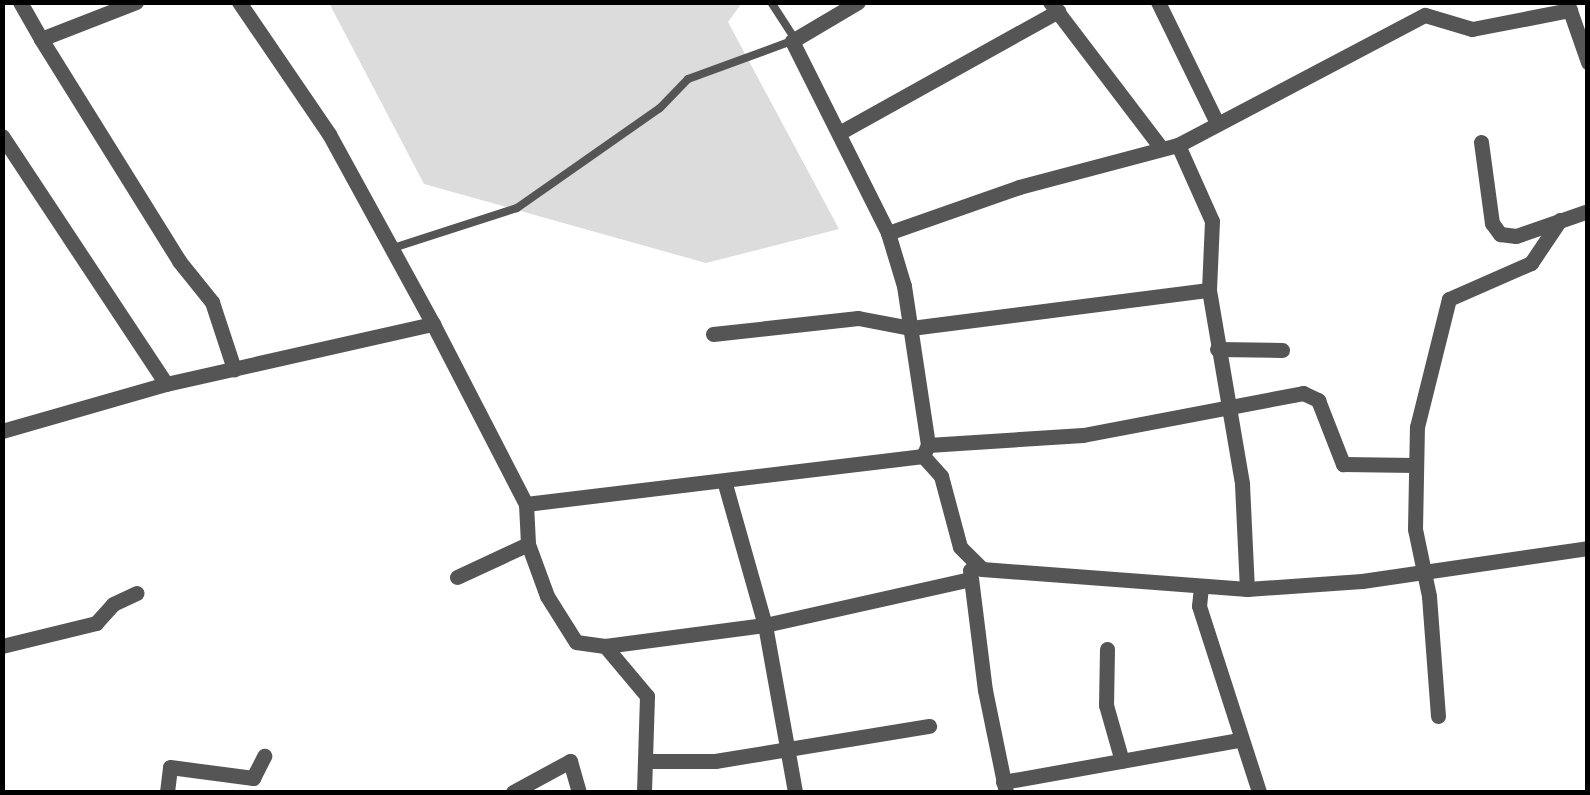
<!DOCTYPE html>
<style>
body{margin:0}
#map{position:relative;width:1590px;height:795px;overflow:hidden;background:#fff;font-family:"Golos Text",sans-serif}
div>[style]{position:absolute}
.green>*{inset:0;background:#dcdcdc}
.lane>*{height:8px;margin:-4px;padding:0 4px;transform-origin:4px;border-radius:4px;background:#555}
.street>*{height:15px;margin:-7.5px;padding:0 7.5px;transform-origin:7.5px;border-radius:7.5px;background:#555}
span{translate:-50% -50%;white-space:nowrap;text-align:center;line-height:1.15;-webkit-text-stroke:9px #fff;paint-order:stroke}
.frame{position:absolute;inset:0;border:5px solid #000;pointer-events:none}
</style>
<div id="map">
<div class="green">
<div style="clip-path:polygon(329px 3px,742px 3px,728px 22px,839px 229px,706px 263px,424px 184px)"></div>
</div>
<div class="lane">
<div style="left:771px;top:2px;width:40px;rotate:57.1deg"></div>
<div style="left:390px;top:249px;width:133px;rotate:-17.9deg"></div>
<div style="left:517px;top:208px;width:174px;rotate:-35deg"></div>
<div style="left:660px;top:108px;width:40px;rotate:-46deg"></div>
<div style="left:688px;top:79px;width:111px;rotate:-20.1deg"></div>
</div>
<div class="street">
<div style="left:20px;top:2px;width:43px;rotate:60.4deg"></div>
<div style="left:41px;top:39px;width:102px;rotate:-21.3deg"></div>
<div style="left:239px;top:2px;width:160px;rotate:55.7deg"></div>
<div style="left:329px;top:134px;width:217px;rotate:61.3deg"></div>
<div style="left:433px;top:324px;width:203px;rotate:62.7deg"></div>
<div style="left:526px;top:504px;width:40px;rotate:87.1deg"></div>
<div style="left:528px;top:544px;width:55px;rotate:69.9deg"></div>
<div style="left:547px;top:596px;width:54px;rotate:57.8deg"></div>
<div style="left:576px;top:642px;width:29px;rotate:8deg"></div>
<div style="left:605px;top:646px;width:65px;rotate:50deg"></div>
<div style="left:647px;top:696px;width:96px;rotate:91.8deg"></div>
<div style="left:858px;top:2px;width:77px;rotate:149.4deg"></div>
<div style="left:792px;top:41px;width:215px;rotate:63.4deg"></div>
<div style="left:888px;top:233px;width:55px;rotate:73.2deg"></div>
<div style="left:904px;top:286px;width:161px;rotate:81.4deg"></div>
<div style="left:1050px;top:2px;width:180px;rotate:52.7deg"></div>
<div style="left:1158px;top:2px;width:135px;rotate:64deg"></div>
<div style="left:1567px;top:2px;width:64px;rotate:70.7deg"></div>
<div style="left:41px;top:39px;width:261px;rotate:58.1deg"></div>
<div style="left:179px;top:261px;width:53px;rotate:51.2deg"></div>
<div style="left:212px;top:302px;width:71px;rotate:71.8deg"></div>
<div style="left:839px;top:133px;width:251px;rotate:-29.1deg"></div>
<div style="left:2px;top:136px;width:297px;rotate:56.5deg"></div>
<div style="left:1481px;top:142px;width:82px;rotate:82.3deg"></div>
<div style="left:1492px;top:223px;width:14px;rotate:54deg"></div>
<div style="left:1500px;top:234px;width:16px;rotate:7deg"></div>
<div style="left:1516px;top:236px;width:76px;rotate:-19.1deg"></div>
<div style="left:1178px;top:145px;width:83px;rotate:65.9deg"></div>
<div style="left:1212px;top:221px;width:69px;rotate:92.5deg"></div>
<div style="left:1209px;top:290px;width:197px;rotate:80.3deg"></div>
<div style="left:1242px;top:484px;width:105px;rotate:87.3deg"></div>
<div style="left:888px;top:233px;width:139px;rotate:-19.3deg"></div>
<div style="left:1019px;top:187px;width:164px;rotate:-14.8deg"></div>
<div style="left:1178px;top:145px;width:279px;rotate:-27.8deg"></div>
<div style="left:1425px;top:15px;width:49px;rotate:16.6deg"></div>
<div style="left:1472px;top:29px;width:100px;rotate:-11deg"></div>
<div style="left:713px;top:334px;width:146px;rotate:-6.3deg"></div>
<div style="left:858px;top:318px;width:54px;rotate:10.7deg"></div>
<div style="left:911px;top:328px;width:300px;rotate:-7.3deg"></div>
<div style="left:1217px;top:349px;width:65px;rotate:0.9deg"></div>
<div style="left:2px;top:431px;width:171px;rotate:-16deg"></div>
<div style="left:166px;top:384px;width:274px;rotate:-12.7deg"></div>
<div style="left:923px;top:456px;width:12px;rotate:-66deg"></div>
<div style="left:928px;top:445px;width:155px;rotate:-3.7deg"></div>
<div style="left:1083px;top:435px;width:224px;rotate:-10.8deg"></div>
<div style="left:1303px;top:393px;width:17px;rotate:25deg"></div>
<div style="left:1318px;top:400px;width:69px;rotate:68.7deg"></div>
<div style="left:1343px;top:464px;width:72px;rotate:0.8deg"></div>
<div style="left:725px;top:484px;width:147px;rotate:74.2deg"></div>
<div style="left:765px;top:625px;width:170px;rotate:79.8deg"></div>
<div style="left:526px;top:504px;width:400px;rotate:-6.9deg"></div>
<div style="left:923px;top:456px;width:27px;rotate:48deg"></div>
<div style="left:941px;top:476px;width:73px;rotate:75deg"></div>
<div style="left:960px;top:547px;width:31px;rotate:45deg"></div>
<div style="left:982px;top:569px;width:266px;rotate:4.3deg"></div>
<div style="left:1247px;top:589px;width:115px;rotate:-4deg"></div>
<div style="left:1362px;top:581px;width:228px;rotate:-8.3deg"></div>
<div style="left:970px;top:570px;width:121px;rotate:82.9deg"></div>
<div style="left:985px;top:690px;width:104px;rotate:78.4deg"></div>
<div style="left:457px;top:577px;width:78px;rotate:-24.9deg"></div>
<div style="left:1201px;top:587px;width:19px;rotate:96deg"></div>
<div style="left:1199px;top:606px;width:195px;rotate:72.1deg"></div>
<div style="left:2px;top:646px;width:97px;rotate:-13.7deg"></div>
<div style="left:96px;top:623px;width:25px;rotate:-48deg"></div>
<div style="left:113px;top:604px;width:26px;rotate:-25deg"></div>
<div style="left:605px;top:646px;width:161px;rotate:-7.5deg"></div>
<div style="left:765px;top:625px;width:210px;rotate:-12.6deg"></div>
<div style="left:1107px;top:649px;width:56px;rotate:91deg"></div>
<div style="left:1106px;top:705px;width:58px;rotate:74.1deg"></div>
<div style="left:1438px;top:716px;width:120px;rotate:-94.3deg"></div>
<div style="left:1429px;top:596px;width:68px;rotate:-101.8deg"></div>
<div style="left:1415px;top:529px;width:102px;rotate:-88.9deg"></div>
<div style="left:1417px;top:427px;width:132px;rotate:-76deg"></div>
<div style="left:1449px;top:299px;width:90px;rotate:-23.7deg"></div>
<div style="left:1531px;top:263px;width:52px;rotate:-56deg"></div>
<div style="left:646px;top:761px;width:69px"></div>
<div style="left:715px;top:761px;width:217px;rotate:-9.3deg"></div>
<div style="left:1003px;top:782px;width:240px;rotate:-10.1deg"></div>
<div style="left:167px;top:792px;width:25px;rotate:-83deg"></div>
<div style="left:170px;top:767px;width:84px;rotate:7.5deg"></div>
<div style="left:253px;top:778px;width:25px;rotate:-63deg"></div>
<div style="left:513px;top:792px;width:65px;rotate:-28.5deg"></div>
<div style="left:570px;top:761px;width:32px;rotate:74deg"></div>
</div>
<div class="frame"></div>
</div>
